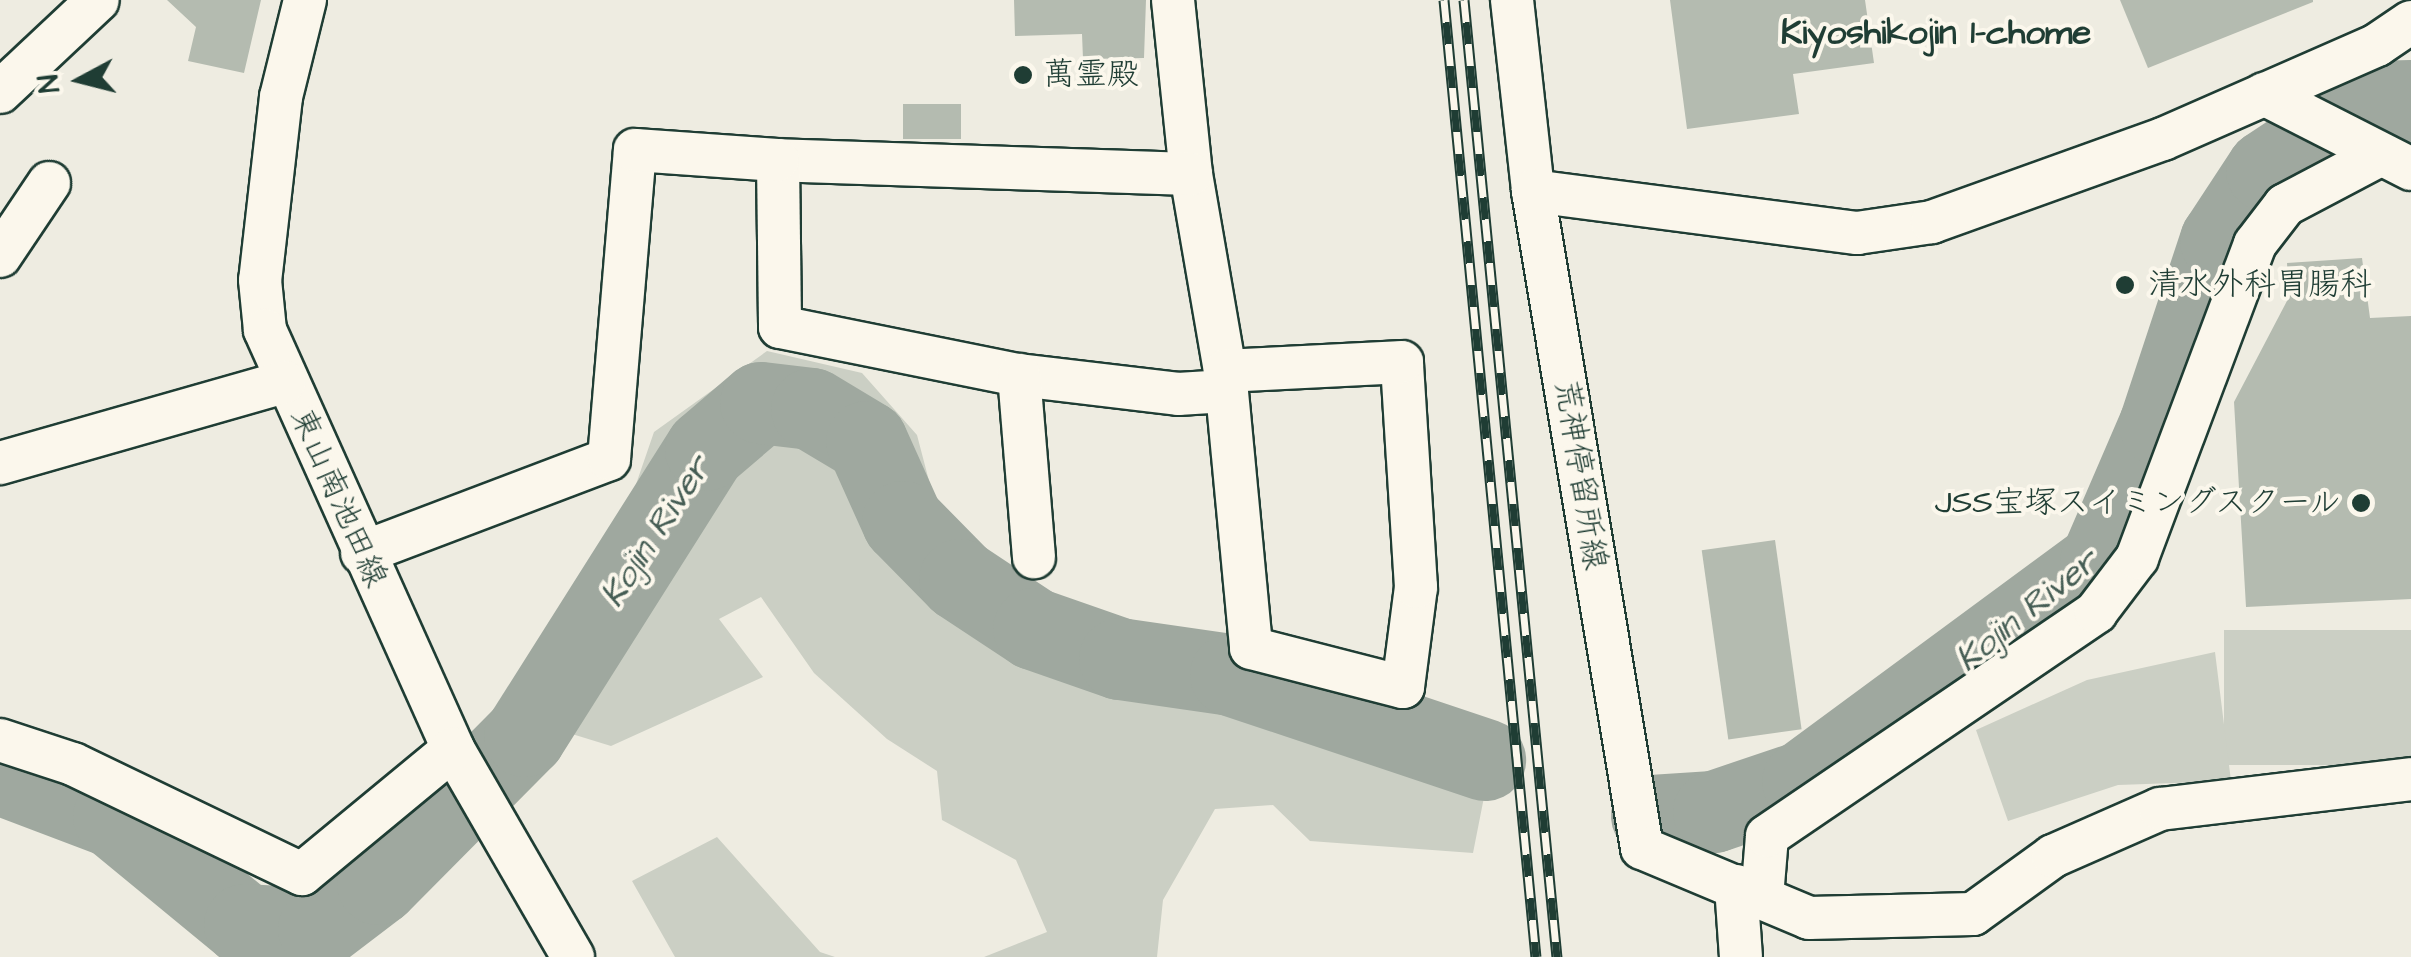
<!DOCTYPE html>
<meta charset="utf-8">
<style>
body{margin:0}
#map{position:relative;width:2411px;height:957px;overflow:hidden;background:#eeece1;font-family:"Architects Daughter","Klee One",sans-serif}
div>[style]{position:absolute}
.green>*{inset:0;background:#cbcfc4;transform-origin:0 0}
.river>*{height:82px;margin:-41px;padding:0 41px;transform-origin:41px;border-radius:41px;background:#9fa89f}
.building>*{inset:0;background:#b4bbb0;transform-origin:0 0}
.roads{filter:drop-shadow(2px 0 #1f3d34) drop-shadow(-2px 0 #1f3d34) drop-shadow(0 2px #1f3d34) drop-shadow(0 -2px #1f3d34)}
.street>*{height:42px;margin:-21px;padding:0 21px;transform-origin:21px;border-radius:21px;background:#fbf7ec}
.rail>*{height:11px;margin-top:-5.5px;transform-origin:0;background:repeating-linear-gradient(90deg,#fbf7ec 0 22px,#1f3d34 0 44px);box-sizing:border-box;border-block:2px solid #1f3d34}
.dots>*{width:28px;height:28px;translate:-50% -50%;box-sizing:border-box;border:5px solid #fbf7ec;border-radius:50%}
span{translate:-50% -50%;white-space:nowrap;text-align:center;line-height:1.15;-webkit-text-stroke:8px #fbf7ec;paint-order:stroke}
.poi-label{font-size:32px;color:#1f3d34}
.left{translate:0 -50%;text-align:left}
.right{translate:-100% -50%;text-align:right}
.street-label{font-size:32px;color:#1f3d34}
.neighbourhood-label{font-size:35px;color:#1f3d34;font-weight:700}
.water-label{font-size:35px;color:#455d54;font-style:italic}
.north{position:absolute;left:30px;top:30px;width:100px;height:100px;-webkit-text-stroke:8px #fbf7ec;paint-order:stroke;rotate:263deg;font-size:28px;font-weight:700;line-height:40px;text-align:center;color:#1f3d34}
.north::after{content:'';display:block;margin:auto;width:35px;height:45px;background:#1f3d34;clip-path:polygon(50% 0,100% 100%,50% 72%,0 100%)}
</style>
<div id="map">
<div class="green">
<div style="clip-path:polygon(767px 351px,862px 373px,917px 435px,939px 519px,1090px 624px,1378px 724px,1487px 782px,1473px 853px,1310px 841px,1273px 805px,1215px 809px,1163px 900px,1157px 957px,984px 957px,1047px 932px,1016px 860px,942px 820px,937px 771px,887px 739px,814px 673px,761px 597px,719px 619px,763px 677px,611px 746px,546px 726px,556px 634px,623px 522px,654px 432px)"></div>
<div style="left:2411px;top:630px;width:135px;height:187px;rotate:90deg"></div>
<div style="clip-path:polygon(2215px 652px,2231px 781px,2118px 785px,2008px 821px,1976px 730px,2087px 680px)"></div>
<div style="clip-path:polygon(717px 837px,820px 952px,835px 957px,675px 957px,632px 881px)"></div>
</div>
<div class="river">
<div style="left:0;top:774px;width:122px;rotate:20.7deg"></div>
<div style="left:114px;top:817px;width:170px;rotate:39.5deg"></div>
<div style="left:245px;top:925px;width:74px;rotate:3.1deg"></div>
<div style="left:319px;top:929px;width:74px;rotate:-37.3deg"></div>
<div style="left:378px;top:884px;width:209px;rotate:-45.2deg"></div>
<div style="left:525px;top:736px;width:338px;rotate:-57.7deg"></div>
<div style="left:706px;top:450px;width:72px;rotate:-40.5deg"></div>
<div style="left:761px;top:403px;width:51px;rotate:6.7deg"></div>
<div style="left:812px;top:409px;width:64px;rotate:31deg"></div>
<div style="left:867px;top:442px;width:88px;rotate:65.8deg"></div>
<div style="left:903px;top:522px;width:81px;rotate:45.5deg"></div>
<div style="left:960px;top:580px;width:89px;rotate:33.5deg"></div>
<div style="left:1034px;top:629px;width:91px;rotate:19.2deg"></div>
<div style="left:1120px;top:659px;width:112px;rotate:8.2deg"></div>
<div style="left:1231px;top:675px;width:268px;rotate:18.5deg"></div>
<div style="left:1652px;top:816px;width:62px;rotate:-3.7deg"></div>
<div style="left:1714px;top:812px;width:94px;rotate:-18.6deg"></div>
<div style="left:1803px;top:782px;width:370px;rotate:-36.4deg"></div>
<div style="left:2101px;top:562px;width:149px;rotate:-66.7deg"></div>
<div style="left:2160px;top:425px;width:194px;rotate:-71.7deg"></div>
<div style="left:2221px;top:241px;width:84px;rotate:-56.7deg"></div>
<div style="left:2267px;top:171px;width:125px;rotate:-33.6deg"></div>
<div style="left:2371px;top:102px;width:40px;rotate:-1.4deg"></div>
</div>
<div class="building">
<div style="clip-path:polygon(167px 0,261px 0,244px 73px,188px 61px,196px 27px)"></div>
<div style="clip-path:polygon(1014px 0,1146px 0,1144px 58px,1083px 59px,1082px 34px,1015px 36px)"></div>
<div style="clip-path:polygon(1670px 0,1865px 0,1874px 63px,1793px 74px,1799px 114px,1687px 129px)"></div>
<div style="clip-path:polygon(2120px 0,2313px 0,2313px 2px,2148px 68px)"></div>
<div style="left:903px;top:104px;width:58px;height:35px"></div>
<div style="clip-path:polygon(2362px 258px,2370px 318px,2411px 316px,2411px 599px,2246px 607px,2234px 402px,2289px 297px,2287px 263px)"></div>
<div style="left:1775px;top:540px;width:191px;height:74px;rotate:82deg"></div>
</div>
<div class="roads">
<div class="street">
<div style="left:305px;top:0;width:100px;rotate:103.9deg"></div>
<div style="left:281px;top:97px;width:184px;rotate:96.5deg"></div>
<div style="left:260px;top:280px;width:50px;rotate:84.3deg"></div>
<div style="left:265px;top:330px;width:459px;rotate:65.8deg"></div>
<div style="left:453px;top:749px;width:240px;rotate:60deg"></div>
<div style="left:1173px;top:0;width:175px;rotate:84.1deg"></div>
<div style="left:1191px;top:174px;width:200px;rotate:80.2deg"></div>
<div style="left:1225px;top:371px;width:278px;rotate:84.6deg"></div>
<div style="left:1251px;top:648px;width:157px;rotate:14.4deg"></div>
<div style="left:1403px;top:687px;width:101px;rotate:-82.6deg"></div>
<div style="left:1416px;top:587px;width:225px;rotate:-93.6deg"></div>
<div style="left:1402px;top:362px;width:177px;rotate:177.1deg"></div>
<div style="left:1512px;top:0;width:192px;rotate:83.7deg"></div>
<div style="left:1533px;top:191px;width:666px;rotate:80.58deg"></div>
<div style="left:1642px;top:848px;width:181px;rotate:22.7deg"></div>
<div style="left:1809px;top:918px;width:164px;rotate:-1.4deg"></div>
<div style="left:1973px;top:914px;width:99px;rotate:-35.9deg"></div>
<div style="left:2053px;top:856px;width:117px;rotate:-23.7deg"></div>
<div style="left:2160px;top:809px;width:253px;rotate:-6.8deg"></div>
<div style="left:0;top:92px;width:134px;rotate:-43.2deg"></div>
<div style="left:2264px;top:94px;width:165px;rotate:27deg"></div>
<div style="left:1191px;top:174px;width:413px;rotate:-178.1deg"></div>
<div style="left:778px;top:160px;width:167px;rotate:89.3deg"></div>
<div style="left:780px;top:327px;width:244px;rotate:11.4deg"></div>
<div style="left:1019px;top:375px;width:160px;rotate:6.8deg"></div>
<div style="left:1178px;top:394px;width:48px;rotate:-3.6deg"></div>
<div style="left:1533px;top:191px;width:327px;rotate:7.4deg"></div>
<div style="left:1857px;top:233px;width:76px;rotate:-8.3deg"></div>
<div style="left:1932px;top:222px;width:245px;rotate:-19.8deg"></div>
<div style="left:2163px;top:139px;width:234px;rotate:-23.7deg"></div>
<div style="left:2377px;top:45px;width:41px;rotate:-34.1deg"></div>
<div style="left:0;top:256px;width:88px;rotate:-56.1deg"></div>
<div style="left:1019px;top:375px;width:183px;rotate:85.3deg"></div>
<div style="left:0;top:463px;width:296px;rotate:-15.9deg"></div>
<div style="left:362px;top:553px;width:264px;rotate:-20.8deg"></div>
<div style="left:609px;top:459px;width:310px;rotate:-85.2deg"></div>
<div style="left:635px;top:150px;width:143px;rotate:4deg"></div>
<div style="left:0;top:740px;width:77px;rotate:18.2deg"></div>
<div style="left:73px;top:764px;width:254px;rotate:25.7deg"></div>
<div style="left:302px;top:874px;width:196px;rotate:-39.6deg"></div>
<div style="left:1736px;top:886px;width:71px;rotate:86deg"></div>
<div style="left:1762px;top:897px;width:61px;rotate:-85.3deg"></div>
<div style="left:1767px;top:836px;width:398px;rotate:-34.2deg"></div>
<div style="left:2096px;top:612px;width:68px;rotate:-52.8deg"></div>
<div style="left:2137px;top:558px;width:335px;rotate:-69.4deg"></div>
<div style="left:2255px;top:244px;width:49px;rotate:-52.4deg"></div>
<div style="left:2285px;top:205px;width:105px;rotate:-27.8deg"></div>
</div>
</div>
<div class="rail">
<div style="left:1444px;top:0;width:961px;rotate:84.51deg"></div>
<div style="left:1464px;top:0;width:962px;rotate:84.45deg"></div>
</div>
<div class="dots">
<div style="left:1023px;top:75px;background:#1f3d34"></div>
<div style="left:2125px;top:285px;background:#1f3d34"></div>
<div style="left:2361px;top:503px;background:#1f3d34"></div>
</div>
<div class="poi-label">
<span class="left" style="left:1043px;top:75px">萬霊殿</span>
<span class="left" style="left:2148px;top:285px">清水外科胃腸科</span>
<span class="right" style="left:2341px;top:503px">JSS宝塚スイミングスクール</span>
</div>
<div class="street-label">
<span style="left:1580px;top:475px;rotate:81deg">荒神停留所線</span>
<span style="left:338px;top:498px;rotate:66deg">東山南池田線</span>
</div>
<div class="neighbourhood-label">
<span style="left:1936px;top:33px">Kiyoshikojin 1-chome</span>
</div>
<div class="water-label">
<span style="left:656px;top:532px;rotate:-57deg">Kojin River</span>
<span style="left:2027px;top:611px;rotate:-39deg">Kojin River</span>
</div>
<div class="north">N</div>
</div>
